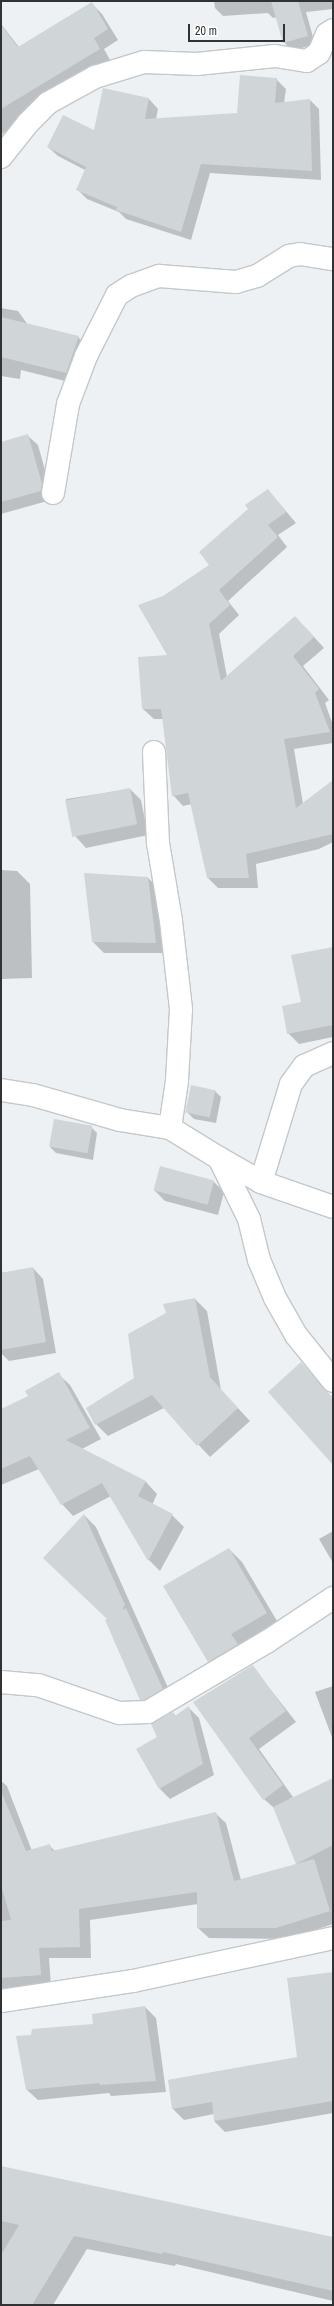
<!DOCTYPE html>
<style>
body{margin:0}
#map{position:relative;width:334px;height:2306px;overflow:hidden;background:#edf1f4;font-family:"Archivo Narrow",sans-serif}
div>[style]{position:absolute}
.shadow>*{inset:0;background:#0003}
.building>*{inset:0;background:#d0d5d7;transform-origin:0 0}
.roads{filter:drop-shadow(1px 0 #c3c8ca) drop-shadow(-1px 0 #c3c8ca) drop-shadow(0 1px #c3c8ca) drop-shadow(0 -1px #c3c8ca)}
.minor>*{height:22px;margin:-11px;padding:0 11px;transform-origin:11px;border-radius:11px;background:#fff}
span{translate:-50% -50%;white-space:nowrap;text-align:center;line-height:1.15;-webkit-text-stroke:4px #fff;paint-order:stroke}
.frame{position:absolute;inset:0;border:2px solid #303233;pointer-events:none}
.scale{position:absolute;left:188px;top:24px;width:97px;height:18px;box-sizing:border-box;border:2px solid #303233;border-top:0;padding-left:5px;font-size:12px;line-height:14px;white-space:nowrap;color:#303233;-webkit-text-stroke:3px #fff;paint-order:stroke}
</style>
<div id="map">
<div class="shadow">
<div style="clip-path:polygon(214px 1px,333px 1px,333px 9px,306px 12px,315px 44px,292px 51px,284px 42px,277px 17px,273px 18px,268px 13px,223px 16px,215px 8px)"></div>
<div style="clip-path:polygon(91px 3px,102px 14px,118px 40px,104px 49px,110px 60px,35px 106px,37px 108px,1px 135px,1px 24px,19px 47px)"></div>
<div style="clip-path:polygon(276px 79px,286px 89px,284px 103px,310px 100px,319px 109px,321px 180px,210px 173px,191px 240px,126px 219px,119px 212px,87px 199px,78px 190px,85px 170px,58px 156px,48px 147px,94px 131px,149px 99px,158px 109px,156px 119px,238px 114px)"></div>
<div style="clip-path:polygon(1px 308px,18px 311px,28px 325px,78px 337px,89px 348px,77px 384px,21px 370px,20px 379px,1px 376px)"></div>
<div style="clip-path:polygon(27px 435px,38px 445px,52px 495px,51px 500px,1px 514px,1px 443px)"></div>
<div style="clip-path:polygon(268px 490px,296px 523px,278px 535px,287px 547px,228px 601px,239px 615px,219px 634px,227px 677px,305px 627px,324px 648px,303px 666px,329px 700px,325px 703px,333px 725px,333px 743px,294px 749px,303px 804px,333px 782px,333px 842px,319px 849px,256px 864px,258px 888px,218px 888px,208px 878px,192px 804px,183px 806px,173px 795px,163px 719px,154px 719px,143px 709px,169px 656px,163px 597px,210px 565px,249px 509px)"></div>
<div style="clip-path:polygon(130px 789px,141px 800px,148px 835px,86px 848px,76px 837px,66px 799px)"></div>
<div style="clip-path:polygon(1px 870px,17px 871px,30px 884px,32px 978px,1px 979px)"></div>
<div style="clip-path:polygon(148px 878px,159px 888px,166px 953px,104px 953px,93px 942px)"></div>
<div style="clip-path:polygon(333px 948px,333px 1037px,299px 1044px,288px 1033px,302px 1002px)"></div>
<div style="clip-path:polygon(215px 1091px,221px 1097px,216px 1123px,194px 1119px,187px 1112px)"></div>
<div style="clip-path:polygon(91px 1127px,97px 1133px,93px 1160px,56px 1153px,50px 1147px)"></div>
<div style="clip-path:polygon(213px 1181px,224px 1192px,218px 1215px,165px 1201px,154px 1190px)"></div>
<div style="clip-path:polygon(33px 1268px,43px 1279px,56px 1353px,9px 1361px,1px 1353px,1px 1273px)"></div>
<div style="clip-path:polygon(195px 1299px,207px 1311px,221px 1390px,250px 1421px,210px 1457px,164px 1408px,108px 1436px,96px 1424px,135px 1378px)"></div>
<div style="clip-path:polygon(58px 1374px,70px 1385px,101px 1439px,82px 1449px,146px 1482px,157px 1494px,152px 1505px,172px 1515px,184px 1527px,160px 1571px,149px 1560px,111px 1496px,73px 1516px,62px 1504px,39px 1469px,1px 1485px,1px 1410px,29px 1397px)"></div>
<div style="clip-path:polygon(84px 1515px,96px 1527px,174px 1701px,153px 1711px,141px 1699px,108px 1619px)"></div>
<div style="clip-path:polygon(333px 1531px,333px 1563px,319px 1539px)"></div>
<div style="clip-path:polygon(229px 1549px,242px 1562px,280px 1626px,222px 1674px,209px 1661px)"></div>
<div style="clip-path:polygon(252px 1666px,296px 1722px,259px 1749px,293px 1797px,289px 1799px,333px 1830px,333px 1924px,287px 1939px,209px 1938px,198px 1928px,198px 1904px,90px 1920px,91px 1958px,49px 1958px,51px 1986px,4px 1989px,1px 1987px,1px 1781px,7px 1786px,32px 1851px,49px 1845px,55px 1851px,215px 1813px,226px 1823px,241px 1880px,297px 1865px,275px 1809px,264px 1799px,195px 1702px)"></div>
<div style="clip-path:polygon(333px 1686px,333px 1740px,315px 1692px)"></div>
<div style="clip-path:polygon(188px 1707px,199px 1718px,214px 1775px,170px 1799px,160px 1789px,137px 1749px,158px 1737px,173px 1713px,176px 1716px)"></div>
<div style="clip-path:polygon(333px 1973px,333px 2113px,225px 2132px,214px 2121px,214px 2114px,184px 2120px,173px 2109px,169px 2080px,298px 2058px)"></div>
<div style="clip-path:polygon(145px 2007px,156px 2018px,166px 2092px,111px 2096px,109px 2093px,38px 2100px,27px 2090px,32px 2035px,94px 2025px)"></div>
<div style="clip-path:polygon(1px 2167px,333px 2238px,333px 2301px,176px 2264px,175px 2266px,87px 2249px,53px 2305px,1px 2305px)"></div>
</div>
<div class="building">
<div style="clip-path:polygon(271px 1px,298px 1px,308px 36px,283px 43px)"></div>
<div style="clip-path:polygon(92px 2px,108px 29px,94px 38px,100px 49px,1px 109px,1px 25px,18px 47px)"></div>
<div style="clip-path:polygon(240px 75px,277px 78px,275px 103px,310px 99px,312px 171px,201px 164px,181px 232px,116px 210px,117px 207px,76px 190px,86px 167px,47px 147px,63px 115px,94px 130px,103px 88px,149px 98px,145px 119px,237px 113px)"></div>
<div style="clip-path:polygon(1px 317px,79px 336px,66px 373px,1px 357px)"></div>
<div style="clip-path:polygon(28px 434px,42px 484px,41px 491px,1px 502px,1px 442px)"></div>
<div style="clip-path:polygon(268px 489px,286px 512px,268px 525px,278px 537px,219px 590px,230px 605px,209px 624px,221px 681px,295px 616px,314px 637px,293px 656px,319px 689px,315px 693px,330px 732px,284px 739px,296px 808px,333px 780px,333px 834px,246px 854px,249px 878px,207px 878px,188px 793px,172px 796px,161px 709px,142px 709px,138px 657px,167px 655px,138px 605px,163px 596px,209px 565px,199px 552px,248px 509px,245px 505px)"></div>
<div style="left:130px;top:788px;width:37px;height:66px;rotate:79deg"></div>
<div style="clip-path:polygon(84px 873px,148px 877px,156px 943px,92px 942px)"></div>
<div style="clip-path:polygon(333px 947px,333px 1025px,287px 1034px,282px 1006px,301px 1002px,291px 955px)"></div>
<div style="left:191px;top:1085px;width:25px;height:28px;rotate:12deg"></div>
<div style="left:54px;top:1119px;width:39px;height:28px;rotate:10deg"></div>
<div style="left:160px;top:1166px;width:56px;height:25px;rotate:15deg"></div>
<div style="clip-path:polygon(33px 1267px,46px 1342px,1px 1350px,1px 1273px)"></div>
<div style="clip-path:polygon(195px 1298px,210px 1377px,238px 1408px,197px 1446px,152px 1395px,95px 1425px,86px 1408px,134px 1378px,128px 1334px,166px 1313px,163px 1304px)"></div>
<div style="clip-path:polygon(301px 1362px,333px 1398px,333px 1465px,268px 1392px)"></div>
<div style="clip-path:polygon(59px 1372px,90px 1428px,66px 1440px,146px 1481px,138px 1496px,173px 1514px,148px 1561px,102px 1483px,61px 1505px,30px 1456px,1px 1469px,1px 1409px,28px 1396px,25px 1391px)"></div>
<div style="clip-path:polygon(84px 1514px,125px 1605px,122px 1610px,126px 1608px,163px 1689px,144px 1700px,140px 1700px,105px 1620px,107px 1619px,43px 1558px)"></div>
<div style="clip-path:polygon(229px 1548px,267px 1613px,231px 1634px,238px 1644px,208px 1662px,163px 1586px)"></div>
<div style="clip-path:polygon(253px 1665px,286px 1711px,249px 1738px,283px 1785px,263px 1800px,193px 1702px)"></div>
<div style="clip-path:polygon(189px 1706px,203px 1764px,159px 1789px,136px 1749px,157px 1737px,151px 1724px,173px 1712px,175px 1716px)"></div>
<div style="clip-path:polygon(333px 1778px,333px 1845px,296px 1864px,273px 1807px)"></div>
<div style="clip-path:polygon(1px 1791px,26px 1851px,50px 1844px,52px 1851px,216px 1812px,234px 1881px,314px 1859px,330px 1911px,276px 1928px,197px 1928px,197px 1892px,79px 1909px,80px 1947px,39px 1948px,41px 1975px,1px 1978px,1px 1921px,11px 1920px,1px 1885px)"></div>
<div style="clip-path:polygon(333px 1972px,333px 2101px,214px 2121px,212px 2102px,172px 2109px,168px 2080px,297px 2057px,287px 1978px)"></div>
<div style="clip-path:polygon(145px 2006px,156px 2081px,100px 2085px,99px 2083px,26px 2090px,16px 2036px,31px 2035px,32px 2029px,93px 2024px,92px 2014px)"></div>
<div style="clip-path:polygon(1px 2166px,333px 2237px,333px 2291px,163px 2252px,162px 2254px,74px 2236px,32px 2305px,1px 2305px,1px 2255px,19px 2225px,1px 2221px)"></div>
</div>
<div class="roads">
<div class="minor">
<div style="left:1px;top:157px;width:43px;rotate:-51.5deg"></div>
<div style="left:28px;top:123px;width:28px;rotate:-45deg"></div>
<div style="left:48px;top:103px;width:54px;rotate:-29deg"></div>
<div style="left:95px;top:77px;width:51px;rotate:-17deg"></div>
<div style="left:144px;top:62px;width:53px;rotate:2.2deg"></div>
<div style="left:197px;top:64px;width:78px;rotate:-5.9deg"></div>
<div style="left:275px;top:56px;width:32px;rotate:9deg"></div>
<div style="left:307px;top:61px;width:14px;rotate:-34deg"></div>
<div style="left:319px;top:53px;width:21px;rotate:-67deg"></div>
<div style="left:327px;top:34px;width:7px;rotate:-34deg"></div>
<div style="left:53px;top:493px;width:90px;rotate:-80.4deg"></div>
<div style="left:68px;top:404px;width:51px;rotate:-69.4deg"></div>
<div style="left:86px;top:356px;width:68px;rotate:-63.1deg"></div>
<div style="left:117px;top:295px;width:17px;rotate:-33deg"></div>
<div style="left:131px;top:286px;width:30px;rotate:-20deg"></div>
<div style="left:159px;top:276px;width:77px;rotate:4.5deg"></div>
<div style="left:236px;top:282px;width:22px;rotate:-16deg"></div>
<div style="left:257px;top:276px;width:38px;rotate:-32deg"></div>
<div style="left:289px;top:256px;width:11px;rotate:-10deg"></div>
<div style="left:300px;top:254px;width:33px;rotate:9deg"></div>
<div style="left:154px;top:752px;width:91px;rotate:87.5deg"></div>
<div style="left:158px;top:843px;width:79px;rotate:80.5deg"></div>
<div style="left:171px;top:921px;width:89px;rotate:83.5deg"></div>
<div style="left:181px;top:1009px;width:72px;rotate:93.2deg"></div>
<div style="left:177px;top:1081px;width:48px;rotate:98.5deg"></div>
<div style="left:1px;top:1090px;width:32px;rotate:9deg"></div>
<div style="left:33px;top:1095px;width:91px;rotate:16deg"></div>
<div style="left:120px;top:1120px;width:51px;rotate:9.1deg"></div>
<div style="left:170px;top:1128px;width:57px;rotate:31.5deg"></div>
<div style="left:219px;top:1158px;width:68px;rotate:63.8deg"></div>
<div style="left:249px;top:1219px;width:42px;rotate:76.3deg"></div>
<div style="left:259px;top:1260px;width:41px;rotate:67.2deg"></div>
<div style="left:275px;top:1298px;width:43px;rotate:60.4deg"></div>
<div style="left:296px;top:1335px;width:59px;rotate:51.2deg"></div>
<div style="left:219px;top:1158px;width:48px;rotate:29.7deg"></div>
<div style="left:261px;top:1182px;width:76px;rotate:19.1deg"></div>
<div style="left:261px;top:1182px;width:102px;rotate:-73deg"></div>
<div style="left:291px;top:1084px;width:22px;rotate:-54deg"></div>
<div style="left:304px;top:1066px;width:32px;rotate:-24deg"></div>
<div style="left:1px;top:1682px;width:37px;rotate:5deg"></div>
<div style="left:38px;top:1685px;width:86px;rotate:19.1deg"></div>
<div style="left:119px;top:1713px;width:29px;rotate:-2deg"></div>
<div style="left:148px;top:1712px;width:139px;rotate:-30.6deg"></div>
<div style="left:268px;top:1641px;width:78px;rotate:-33.5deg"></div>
<div style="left:1px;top:2001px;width:134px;rotate:-8.6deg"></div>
<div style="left:133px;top:1981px;width:205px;rotate:-12.1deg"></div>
</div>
</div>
<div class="frame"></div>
<div class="scale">20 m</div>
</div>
